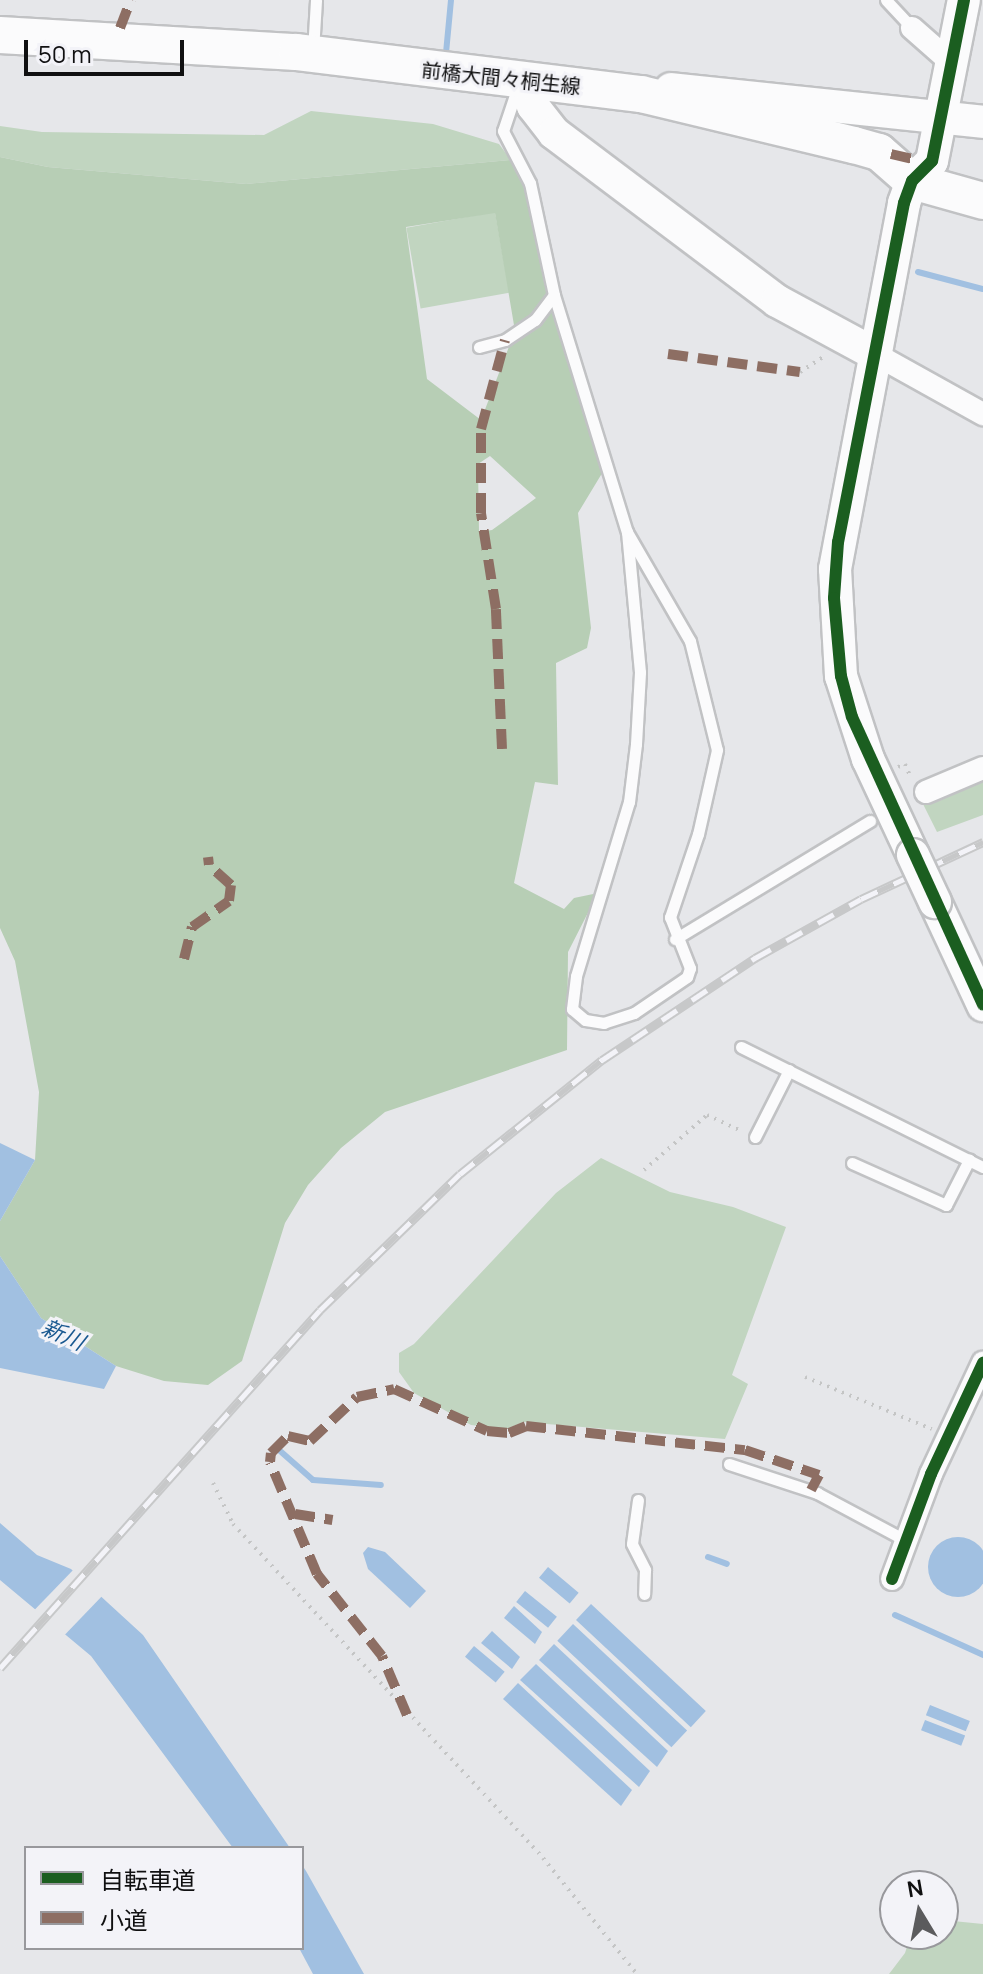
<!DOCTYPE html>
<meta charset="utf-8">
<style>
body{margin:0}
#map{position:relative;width:983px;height:1974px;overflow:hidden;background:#e6e7ea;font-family:Manrope,"Noto Sans JP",sans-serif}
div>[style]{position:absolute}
.green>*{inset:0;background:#c1d5c0;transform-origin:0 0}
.forest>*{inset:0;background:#b7ceb5}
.water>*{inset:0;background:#a1c0e1;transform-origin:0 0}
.round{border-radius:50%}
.pier>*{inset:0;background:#e6e7ea;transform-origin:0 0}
.stream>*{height:6px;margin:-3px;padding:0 3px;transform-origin:3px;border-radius:3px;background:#a1c0e1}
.path>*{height:4px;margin-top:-2px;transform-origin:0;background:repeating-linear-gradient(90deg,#c4c5c5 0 2px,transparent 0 8px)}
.roads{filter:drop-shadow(2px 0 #c1c2c4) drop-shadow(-2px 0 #c1c2c4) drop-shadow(0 2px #c1c2c4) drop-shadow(0 -2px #c1c2c4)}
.lane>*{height:11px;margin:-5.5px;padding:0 5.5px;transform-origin:5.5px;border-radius:5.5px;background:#fbfbfc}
.street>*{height:22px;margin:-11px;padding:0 11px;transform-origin:11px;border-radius:11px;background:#fbfbfc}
.secondary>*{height:32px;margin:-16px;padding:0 16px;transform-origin:16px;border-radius:16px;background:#fbfbfc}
.primary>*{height:36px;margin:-18px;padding:0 18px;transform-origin:18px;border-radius:18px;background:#fbfbfc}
.rail>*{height:9px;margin-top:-4.5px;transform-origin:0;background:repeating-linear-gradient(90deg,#f3f3f8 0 18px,#c7c8c9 0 36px);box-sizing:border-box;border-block:2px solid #c7c8c9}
.bridges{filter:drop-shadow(2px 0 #c1c2c4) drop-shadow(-2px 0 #c1c2c4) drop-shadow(0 2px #c1c2c4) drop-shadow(0 -2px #c1c2c4)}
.secondary-bridge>*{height:32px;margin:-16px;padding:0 16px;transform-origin:16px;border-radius:16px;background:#fbfbfc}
.quiet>*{height:10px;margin-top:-5px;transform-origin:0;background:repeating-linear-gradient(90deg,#8d6e63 0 20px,transparent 0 30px)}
.cycleway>*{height:12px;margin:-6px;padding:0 6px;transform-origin:6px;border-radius:6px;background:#1b5e20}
span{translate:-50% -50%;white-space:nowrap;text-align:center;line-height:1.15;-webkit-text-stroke:6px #f3f3f8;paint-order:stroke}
.street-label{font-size:20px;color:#101011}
.water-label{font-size:22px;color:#195890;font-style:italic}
.legend{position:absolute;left:24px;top:1846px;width:280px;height:104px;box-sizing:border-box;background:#f3f3f8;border:2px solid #98989c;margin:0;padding:10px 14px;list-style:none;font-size:24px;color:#101011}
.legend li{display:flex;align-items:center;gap:16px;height:40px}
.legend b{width:40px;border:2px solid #98989c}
.north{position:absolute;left:879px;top:1870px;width:80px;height:80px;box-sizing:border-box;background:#f3f3f8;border:2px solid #98989c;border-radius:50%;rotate:350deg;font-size:22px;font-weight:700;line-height:32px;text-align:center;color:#101011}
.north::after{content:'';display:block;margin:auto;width:28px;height:36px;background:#5b5b5d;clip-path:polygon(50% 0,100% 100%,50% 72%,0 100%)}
.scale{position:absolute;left:24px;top:40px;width:160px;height:36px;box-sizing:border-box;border:4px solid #101011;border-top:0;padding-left:10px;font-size:24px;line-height:28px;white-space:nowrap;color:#101011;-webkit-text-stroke:6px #f3f3f8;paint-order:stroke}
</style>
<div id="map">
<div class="green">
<div style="clip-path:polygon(311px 111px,433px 124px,499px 144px,511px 160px,246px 184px,48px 167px,0 157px,0 126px,42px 132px,264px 135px)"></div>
<div style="left:495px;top:212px;width:82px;height:90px;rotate:80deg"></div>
<div style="clip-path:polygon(983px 776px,983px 815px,937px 832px,923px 804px)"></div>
<div style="clip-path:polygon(601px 1158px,670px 1192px,733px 1207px,786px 1227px,732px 1375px,748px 1384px,725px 1439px,523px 1422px,506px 1429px,471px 1425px,414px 1393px,399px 1372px,399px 1353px,414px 1344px,556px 1193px)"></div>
<div style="clip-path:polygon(943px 1920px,983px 1924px,983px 1974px,889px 1974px,905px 1953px,911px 1934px,943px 1934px)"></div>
</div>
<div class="forest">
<div style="clip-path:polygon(evenodd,0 157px,48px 167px,246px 184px,511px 160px,525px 185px,604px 470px,578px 513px,591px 628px,587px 648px,556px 663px,558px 785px,535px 782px,514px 883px,564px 909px,574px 898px,598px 893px,568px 952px,567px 1050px,385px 1112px,341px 1148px,308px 1185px,285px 1223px,242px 1361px,208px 1385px,164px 1381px,116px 1366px,41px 1318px,0 1256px,0 1221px,35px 1160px,39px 1092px,15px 961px,0 928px,0 157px,495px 213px,515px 331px,481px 420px,427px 379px,406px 227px,495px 213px,0 157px,490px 456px,536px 498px,492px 530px,479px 532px,478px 464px,490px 456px)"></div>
</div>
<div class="water">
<div style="clip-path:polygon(0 1143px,35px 1160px,0 1221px)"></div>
<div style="clip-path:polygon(0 1256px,41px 1318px,116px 1366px,104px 1389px,0 1368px)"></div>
<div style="clip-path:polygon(0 1523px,37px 1555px,71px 1569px,143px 1635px,290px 1848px,233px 1848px,91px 1656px,0 1580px)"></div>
<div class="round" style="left:928px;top:1537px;width:60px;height:60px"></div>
<div style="clip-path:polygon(368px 1547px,385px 1552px,426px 1591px,410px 1608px,368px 1569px,363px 1553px)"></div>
<div style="left:548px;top:1567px;width:40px;height:14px;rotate:40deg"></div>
<div style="left:525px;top:1591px;width:41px;height:14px;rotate:39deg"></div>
<div style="left:591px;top:1604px;width:157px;height:22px;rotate:43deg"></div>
<div style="clip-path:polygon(514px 1606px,542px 1632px,535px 1644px,504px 1618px)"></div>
<div style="left:573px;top:1624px;width:156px;height:23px;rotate:43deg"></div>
<div style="clip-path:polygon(492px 1631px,520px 1657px,512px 1669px,481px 1643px)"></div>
<div style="clip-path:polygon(554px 1644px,668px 1751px,657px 1767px,539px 1660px)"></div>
<div style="left:474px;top:1646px;width:40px;height:14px;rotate:40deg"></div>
<div style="clip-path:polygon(536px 1664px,650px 1771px,639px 1787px,520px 1680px)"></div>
<div style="clip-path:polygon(518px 1683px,632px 1790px,621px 1806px,503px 1699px)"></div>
<div style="left:930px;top:1705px;width:43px;height:11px;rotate:22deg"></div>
<div style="left:925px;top:1720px;width:43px;height:11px;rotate:21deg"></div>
<div style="clip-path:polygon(302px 1865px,306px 1871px,364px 1974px,313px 1974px,299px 1948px)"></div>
</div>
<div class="pier">
<div style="left:76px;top:1567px;width:39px;height:63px;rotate:44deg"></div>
</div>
<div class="stream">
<div style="left:446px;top:53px;width:53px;rotate:-84.6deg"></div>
<div style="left:918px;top:272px;width:67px;rotate:14.7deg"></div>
<div style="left:279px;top:1450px;width:45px;rotate:41.4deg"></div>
<div style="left:313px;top:1480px;width:68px;rotate:4.2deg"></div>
<div style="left:708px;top:1557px;width:20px;rotate:20deg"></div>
<div style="left:895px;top:1615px;width:97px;rotate:24.4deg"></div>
</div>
<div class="path">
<div style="left:800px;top:372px;width:31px;rotate:-33deg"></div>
<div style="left:898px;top:767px;width:8px;rotate:-23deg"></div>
<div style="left:905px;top:764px;width:15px;rotate:67deg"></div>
<div style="left:644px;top:1170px;width:84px;rotate:-41.1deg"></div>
<div style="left:707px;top:1115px;width:38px;rotate:25deg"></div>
<div style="left:805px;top:1377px;width:137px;rotate:22.3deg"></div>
<div style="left:213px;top:1483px;width:46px;rotate:64deg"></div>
<div style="left:233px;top:1524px;width:456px;rotate:47.1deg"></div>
<div style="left:543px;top:1858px;width:149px;rotate:51deg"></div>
</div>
<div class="roads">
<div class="lane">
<div style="left:886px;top:0;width:38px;rotate:47deg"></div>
<div style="left:313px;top:51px;width:51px;rotate:-86.6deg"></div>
<div style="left:518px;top:86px;width:47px;rotate:108.4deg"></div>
<div style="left:503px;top:131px;width:59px;rotate:62.6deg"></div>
<div style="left:530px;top:183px;width:115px;rotate:77.9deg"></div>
<div style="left:554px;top:295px;width:248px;rotate:72.9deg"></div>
<div style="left:627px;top:532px;width:126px;rotate:60deg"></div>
<div style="left:690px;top:641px;width:112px;rotate:76.1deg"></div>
<div style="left:717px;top:750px;width:86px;rotate:102.7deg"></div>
<div style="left:698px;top:834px;width:88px;rotate:108.6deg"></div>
<div style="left:670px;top:917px;width:55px;rotate:68.6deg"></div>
<div style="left:690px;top:968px;width:9px;rotate:108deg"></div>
<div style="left:687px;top:977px;width:64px;rotate:145.8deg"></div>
<div style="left:634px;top:1013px;width:32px;rotate:162deg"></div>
<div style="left:604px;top:1023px;width:19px;rotate:-171deg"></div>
<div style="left:585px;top:1020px;width:17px;rotate:-140deg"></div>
<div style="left:572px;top:1009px;width:33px;rotate:-83deg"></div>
<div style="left:576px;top:976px;width:182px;rotate:-73.1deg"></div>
<div style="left:629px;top:802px;width:58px;rotate:-83.1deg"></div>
<div style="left:636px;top:744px;width:72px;rotate:-86.8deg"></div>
<div style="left:640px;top:672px;width:141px;rotate:-95.3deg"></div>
<div style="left:479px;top:347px;width:27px;rotate:-15deg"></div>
<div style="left:505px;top:340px;width:36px;rotate:-34deg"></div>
<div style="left:535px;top:320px;width:31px;rotate:-53deg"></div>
<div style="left:675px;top:939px;width:228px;rotate:-31.2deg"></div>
<div style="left:741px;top:1047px;width:270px;rotate:26.4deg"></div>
<div style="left:755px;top:1137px;width:75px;rotate:-63.1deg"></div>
<div style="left:852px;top:1163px;width:103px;rotate:24.1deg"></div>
<div style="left:946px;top:1205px;width:51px;rotate:-62.9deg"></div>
<div style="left:729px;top:1464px;width:93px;rotate:18.2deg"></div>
<div style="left:817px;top:1493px;width:100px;rotate:28.1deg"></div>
<div style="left:638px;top:1500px;width:44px;rotate:97.8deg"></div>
<div style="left:632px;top:1544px;width:29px;rotate:63deg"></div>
<div style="left:645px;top:1570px;width:24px;rotate:92deg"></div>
</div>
<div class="street">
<div style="left:912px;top:28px;width:56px;rotate:41.4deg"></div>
<div style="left:875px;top:354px;width:124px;rotate:29.1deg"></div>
<div style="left:926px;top:792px;width:62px;rotate:-22.8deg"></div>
<div style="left:892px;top:1579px;width:112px;rotate:-69.6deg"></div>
<div style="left:931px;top:1474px;width:123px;rotate:-64.9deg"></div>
</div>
<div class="secondary">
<div style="left:523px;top:78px;width:30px;rotate:70deg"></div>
<div style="left:533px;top:106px;width:34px;rotate:52deg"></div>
<div style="left:554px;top:133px;width:279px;rotate:37deg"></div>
<div style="left:777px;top:301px;width:111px;rotate:28.4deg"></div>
<div style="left:671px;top:89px;width:314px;rotate:6deg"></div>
<div style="left:913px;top:855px;width:106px;rotate:-115.1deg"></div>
<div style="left:868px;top:759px;width:87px;rotate:-108deg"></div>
<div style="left:841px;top:676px;width:107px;rotate:-93.2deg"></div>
<div style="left:835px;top:569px;width:372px;rotate:-79.3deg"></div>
<div style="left:904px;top:203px;width:23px;rotate:-70deg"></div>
<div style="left:912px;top:181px;width:28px;rotate:-45deg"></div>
<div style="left:932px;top:161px;width:164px;rotate:-78.8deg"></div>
<div style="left:935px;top:902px;width:114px;rotate:65deg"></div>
</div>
<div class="primary">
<div style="left:0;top:35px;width:297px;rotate:3.3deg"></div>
<div style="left:297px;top:52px;width:347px;rotate:7deg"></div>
<div style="left:641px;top:94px;width:219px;rotate:13.5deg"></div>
<div style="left:854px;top:145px;width:26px;rotate:16deg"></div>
<div style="left:879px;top:152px;width:44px;rotate:41.3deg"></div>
<div style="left:912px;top:181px;width:74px;rotate:15.7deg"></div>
</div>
</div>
<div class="rail">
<div style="left:0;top:1668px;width:480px;rotate:-48.2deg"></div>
<div style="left:320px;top:1310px;width:195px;rotate:-44.2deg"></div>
<div style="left:460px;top:1174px;width:182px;rotate:-38.8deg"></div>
<div style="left:602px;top:1060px;width:184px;rotate:-33.7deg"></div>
<div style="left:755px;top:958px;width:121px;rotate:-29.1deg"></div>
<div style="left:861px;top:899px;width:135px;rotate:-25deg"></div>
</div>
<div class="bridges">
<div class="secondary-bridge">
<div style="left:913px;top:855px;width:52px;rotate:64.9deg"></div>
</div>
</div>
<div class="quiet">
<div style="left:120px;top:28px;width:30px;rotate:-69deg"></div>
<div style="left:891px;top:154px;width:26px;rotate:13deg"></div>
<div style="left:668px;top:354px;width:133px;rotate:7.8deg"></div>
<div style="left:502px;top:749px;width:140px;rotate:-92.5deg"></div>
<div style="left:496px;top:609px;width:97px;rotate:-98.9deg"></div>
<div style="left:481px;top:513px;width:84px;rotate:-90deg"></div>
<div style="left:481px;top:429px;width:92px;rotate:-74.9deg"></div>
<div style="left:184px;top:959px;width:33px;rotate:-76deg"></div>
<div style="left:192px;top:927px;width:45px;rotate:-35.1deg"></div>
<div style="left:229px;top:901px;width:16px;rotate:-83deg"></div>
<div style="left:231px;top:885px;width:30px;rotate:-138deg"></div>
<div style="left:209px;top:865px;width:8px;rotate:-97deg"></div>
<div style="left:295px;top:1514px;width:38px;rotate:9deg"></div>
<div style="left:407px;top:1715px;width:64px;rotate:-113deg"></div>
<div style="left:382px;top:1656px;width:105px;rotate:-128.4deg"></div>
<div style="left:317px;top:1574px;width:121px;rotate:-112.8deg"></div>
<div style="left:270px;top:1462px;width:9px;rotate:-84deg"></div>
<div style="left:271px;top:1453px;width:24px;rotate:-45deg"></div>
<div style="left:288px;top:1436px;width:23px;rotate:13deg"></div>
<div style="left:310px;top:1441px;width:64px;rotate:-43.1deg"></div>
<div style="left:357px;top:1397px;width:38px;rotate:-12deg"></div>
<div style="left:394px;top:1389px;width:102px;rotate:24.3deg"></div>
<div style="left:487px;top:1431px;width:22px;rotate:5deg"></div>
<div style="left:509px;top:1433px;width:18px;rotate:-22deg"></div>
<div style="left:526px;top:1426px;width:220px;rotate:6.3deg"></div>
<div style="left:745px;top:1450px;width:78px;rotate:18.7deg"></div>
<div style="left:819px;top:1475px;width:17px;rotate:118deg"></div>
</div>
<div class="cycleway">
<div style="left:964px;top:0;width:164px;rotate:101.2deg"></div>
<div style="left:932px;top:161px;width:28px;rotate:135deg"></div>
<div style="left:912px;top:181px;width:23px;rotate:110deg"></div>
<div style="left:904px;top:203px;width:345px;rotate:101deg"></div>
<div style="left:838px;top:542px;width:56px;rotate:94.1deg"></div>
<div style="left:834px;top:598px;width:78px;rotate:84.9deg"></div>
<div style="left:841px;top:676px;width:42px;rotate:75deg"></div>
<div style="left:852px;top:717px;width:316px;rotate:65.5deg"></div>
<div style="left:892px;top:1579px;width:112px;rotate:-69.6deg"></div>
<div style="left:931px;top:1474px;width:123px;rotate:-64.9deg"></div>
</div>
<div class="street-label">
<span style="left:501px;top:78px;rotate:6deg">前橋大間々桐生線</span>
</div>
<div class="water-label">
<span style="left:63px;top:1335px;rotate:24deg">新川</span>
</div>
<ul class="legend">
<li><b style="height:10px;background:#1b5e20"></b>自転車道</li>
<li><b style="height:10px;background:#8d6e63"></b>小道</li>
</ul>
<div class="north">N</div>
<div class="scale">50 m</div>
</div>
